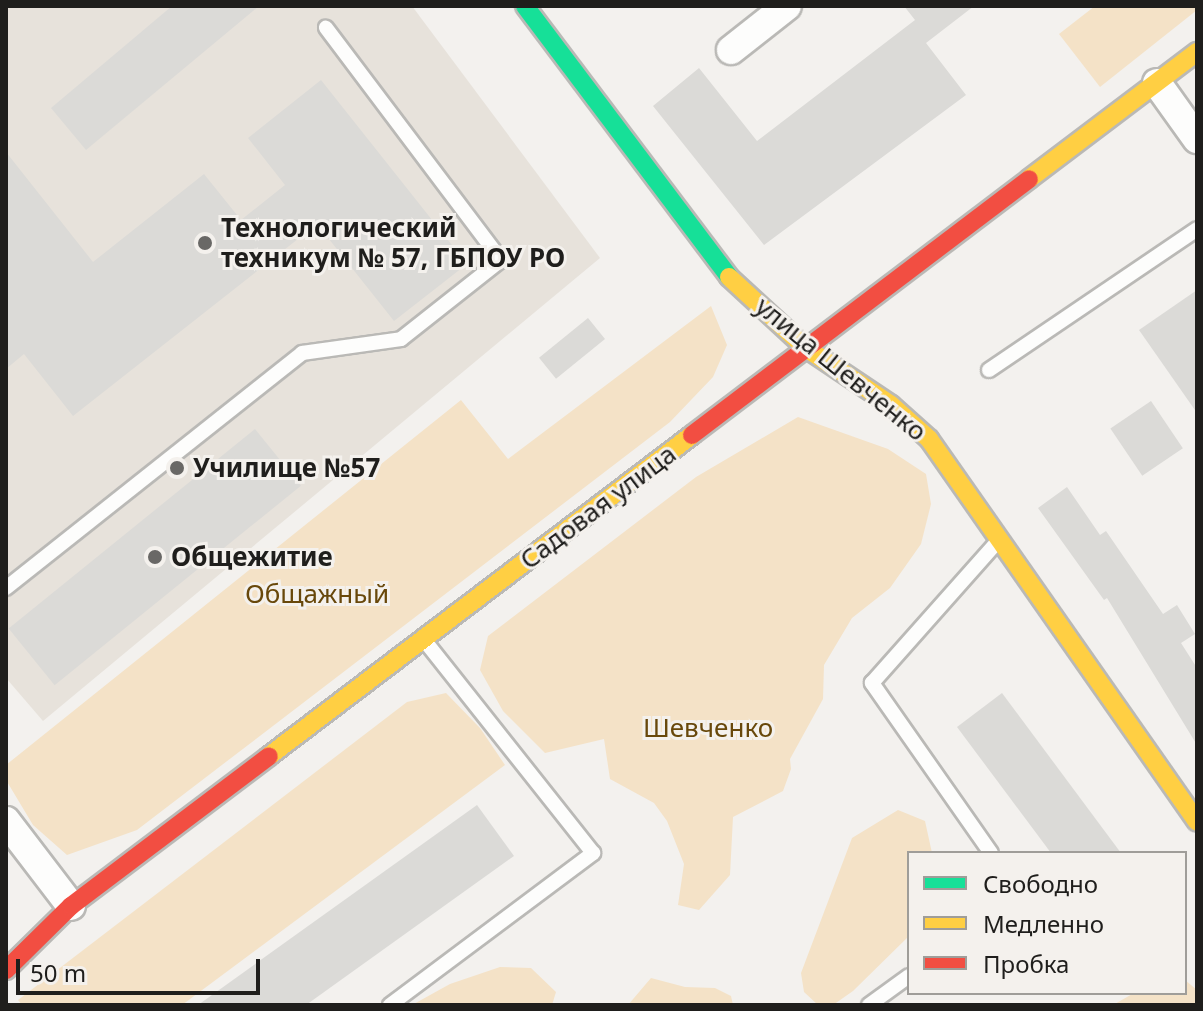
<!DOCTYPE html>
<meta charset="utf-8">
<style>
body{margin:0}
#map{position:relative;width:1203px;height:1011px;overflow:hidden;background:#f3f1ee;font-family:"Noto Sans",sans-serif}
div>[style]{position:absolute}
.built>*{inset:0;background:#e7e2db}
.green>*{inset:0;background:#f4e2c7}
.building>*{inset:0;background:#dbdad7;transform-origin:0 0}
.roads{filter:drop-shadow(2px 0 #bab9b6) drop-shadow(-2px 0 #bab9b6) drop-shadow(0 2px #bab9b6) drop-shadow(0 -2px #bab9b6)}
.lane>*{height:14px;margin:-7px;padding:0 7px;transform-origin:7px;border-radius:7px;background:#fdfdfc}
.street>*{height:28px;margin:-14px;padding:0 14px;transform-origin:14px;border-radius:14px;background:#fdfdfc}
.fast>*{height:18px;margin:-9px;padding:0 9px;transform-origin:9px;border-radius:9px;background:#16e098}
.slow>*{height:18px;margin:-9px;padding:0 9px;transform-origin:9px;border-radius:9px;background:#ffcf43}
.jam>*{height:18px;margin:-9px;padding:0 9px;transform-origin:9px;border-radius:9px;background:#f24e42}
.dots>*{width:22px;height:22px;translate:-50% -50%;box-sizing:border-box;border:4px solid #f4f1ed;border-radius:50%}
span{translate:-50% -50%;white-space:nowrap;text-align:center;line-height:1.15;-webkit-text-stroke:6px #f4f1ed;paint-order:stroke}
.poi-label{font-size:26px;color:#1f1e1c;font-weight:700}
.left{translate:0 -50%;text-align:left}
.street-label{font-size:26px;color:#1f1e1c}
.park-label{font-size:26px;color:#68480b}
.frame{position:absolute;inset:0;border:8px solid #1f1e1c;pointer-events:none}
.legend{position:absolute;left:907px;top:851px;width:280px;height:144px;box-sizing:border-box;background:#f4f1ed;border:2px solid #9f9d99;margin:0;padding:10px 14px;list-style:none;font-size:24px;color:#1f1e1c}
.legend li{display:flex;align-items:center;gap:16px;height:40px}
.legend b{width:40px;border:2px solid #9f9d99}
.scale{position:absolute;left:16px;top:959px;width:244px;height:36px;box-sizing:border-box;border:4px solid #1f1e1c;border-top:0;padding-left:10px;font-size:24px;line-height:28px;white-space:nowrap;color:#1f1e1c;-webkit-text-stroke:6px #f4f1ed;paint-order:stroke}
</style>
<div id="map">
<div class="built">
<div style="clip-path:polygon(6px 6px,412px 6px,600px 258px,43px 721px,6px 678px)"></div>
</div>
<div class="green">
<div style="clip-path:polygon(1095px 6px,1197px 6px,1197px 10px,1100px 87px,1059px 34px)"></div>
<div style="clip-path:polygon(711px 306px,727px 345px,713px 377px,670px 422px,137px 830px,67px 855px,33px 825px,6px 780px,6px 765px,461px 400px,508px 459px)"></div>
<div style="clip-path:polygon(798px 417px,888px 449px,926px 474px,931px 504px,921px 544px,890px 588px,852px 618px,824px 665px,823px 699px,790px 759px,791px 769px,783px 791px,733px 817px,730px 875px,699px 910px,678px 905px,684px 864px,667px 821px,654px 803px,610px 779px,604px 739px,545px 753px,503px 711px,480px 670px,488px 636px,696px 477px)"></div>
<div style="clip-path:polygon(446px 693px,480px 728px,505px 765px,182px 1005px,22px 1005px,18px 1000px,407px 702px)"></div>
<div style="clip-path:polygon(898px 810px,925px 821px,932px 853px,909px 853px,909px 936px,853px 991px,833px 1005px,818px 1005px,804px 992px,801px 973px,852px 838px)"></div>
<div style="clip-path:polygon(500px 967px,531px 968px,556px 992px,552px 1005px,412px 1005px,450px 984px)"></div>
<div style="clip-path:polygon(651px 978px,685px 987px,715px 988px,731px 996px,733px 1005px,628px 1005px)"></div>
<div style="clip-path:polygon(1185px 980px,1197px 990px,1197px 1005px,1113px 1005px,1134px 993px,1185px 993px)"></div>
</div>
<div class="building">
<div style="clip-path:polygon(172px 6px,259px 6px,86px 150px,51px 108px)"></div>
<div style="clip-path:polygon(904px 6px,974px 6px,926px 43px,966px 95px,764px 245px,653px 106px,699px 68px,757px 141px,915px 20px)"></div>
<div style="clip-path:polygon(321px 80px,467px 264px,394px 321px,317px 224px,73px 416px,24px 354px,6px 369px,6px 152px,93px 262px,204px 174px,241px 220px,285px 185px,248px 138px)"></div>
<div style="clip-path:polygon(1197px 290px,1197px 413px,1139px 330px)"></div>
<div style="left:588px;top:318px;width:27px;height:63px;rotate:51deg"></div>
<div style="left:1151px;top:401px;width:57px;height:49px;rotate:56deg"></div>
<div style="left:255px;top:429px;width:73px;height:317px;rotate:51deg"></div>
<div style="clip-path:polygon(1067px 487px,1100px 535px,1106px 531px,1163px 614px,1177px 605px,1195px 634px,1181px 643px,1197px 668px,1197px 745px,1107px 598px,1104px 600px,1038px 508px)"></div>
<div style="clip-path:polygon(1002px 693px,1121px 853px,1051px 853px,957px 727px)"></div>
<div style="clip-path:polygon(477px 805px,514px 856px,306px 1005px,198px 1005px)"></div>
</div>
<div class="roads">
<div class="lane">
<div style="left:989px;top:370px;width:251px;rotate:-34.1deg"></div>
<div style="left:6px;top:588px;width:378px;rotate:-38.4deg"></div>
<div style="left:302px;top:353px;width:100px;rotate:-8deg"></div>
<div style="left:401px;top:339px;width:127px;rotate:-38.3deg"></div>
<div style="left:501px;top:260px;width:291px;rotate:-127deg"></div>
<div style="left:991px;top:853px;width:208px;rotate:-125deg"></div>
<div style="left:872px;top:683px;width:188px;rotate:-48.4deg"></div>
<div style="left:390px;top:1005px;width:254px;rotate:-36.8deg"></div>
<div style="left:593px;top:853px;width:272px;rotate:-128.4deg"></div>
<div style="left:869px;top:1005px;width:49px;rotate:-35.9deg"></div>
</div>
<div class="street">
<div style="left:731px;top:50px;width:71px;rotate:-38.2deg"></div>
<div style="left:1157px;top:83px;width:69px;rotate:54.5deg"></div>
<div style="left:6px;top:821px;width:107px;rotate:52.6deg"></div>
</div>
<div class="fast">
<div style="left:525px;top:6px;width:339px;rotate:53deg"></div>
</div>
<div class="slow">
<div style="left:1029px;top:179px;width:211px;rotate:-37.1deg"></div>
<div style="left:729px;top:277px;width:105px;rotate:42.7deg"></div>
<div style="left:806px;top:348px;width:102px;rotate:33.8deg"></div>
<div style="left:891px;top:405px;width:51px;rotate:41.8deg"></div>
<div style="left:929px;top:439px;width:467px;rotate:55deg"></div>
<div style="left:269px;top:756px;width:531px;rotate:-37.19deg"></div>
</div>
<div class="jam">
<div style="left:692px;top:435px;width:423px;rotate:-37.2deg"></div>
<div style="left:6px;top:970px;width:91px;rotate:-44.6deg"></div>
<div style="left:71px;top:906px;width:248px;rotate:-37.1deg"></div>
</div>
</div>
<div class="dots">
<div style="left:205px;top:243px;background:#696866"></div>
<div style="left:177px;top:468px;background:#696866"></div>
<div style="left:155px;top:557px;background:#696866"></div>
</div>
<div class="poi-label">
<span class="left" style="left:221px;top:243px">Технологический<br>техникум № 57, ГБПОУ РО</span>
<span class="left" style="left:193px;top:468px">Училище №57</span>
<span class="left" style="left:171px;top:557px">Общежитие</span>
</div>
<div class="street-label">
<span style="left:841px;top:369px;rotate:39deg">улица Шевченко</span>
<span style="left:598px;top:507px;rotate:-37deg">Садовая улица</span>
</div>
<div class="park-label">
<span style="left:317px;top:594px">Общажный</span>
<span style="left:708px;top:728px">Шевченко</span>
</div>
<div class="frame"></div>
<ul class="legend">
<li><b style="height:10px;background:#16e098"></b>Свободно</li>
<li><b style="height:10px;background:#ffcf43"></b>Медленно</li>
<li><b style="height:10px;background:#f24e42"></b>Пробка</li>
</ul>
<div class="scale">50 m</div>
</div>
